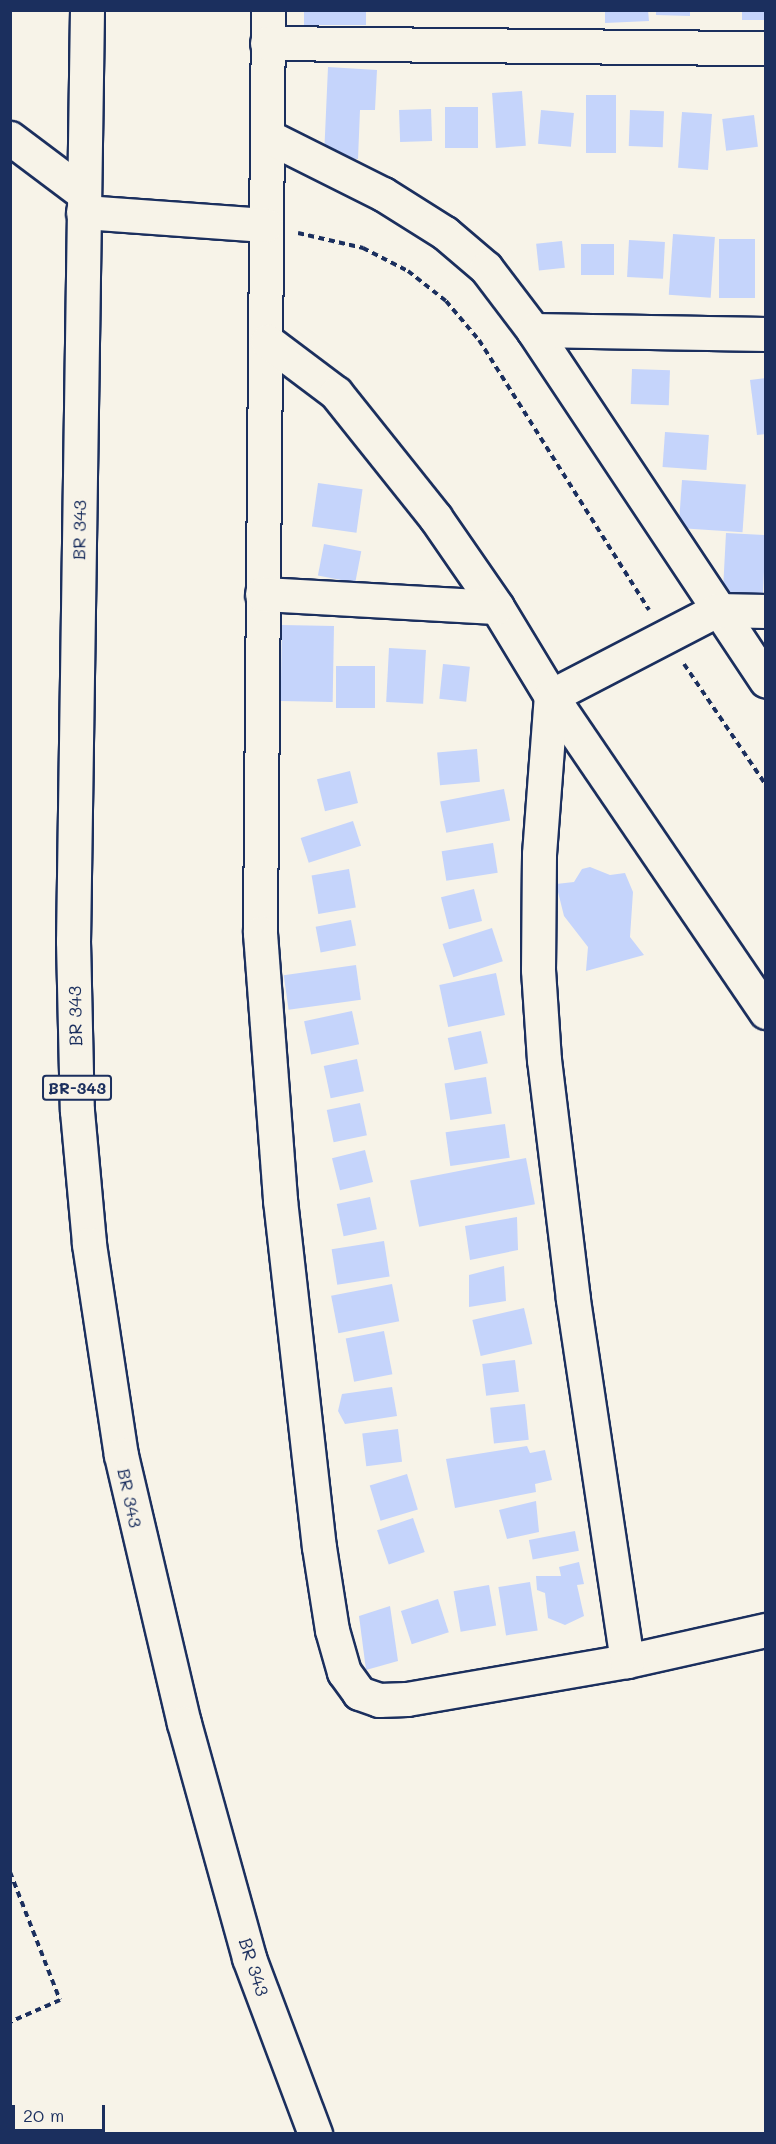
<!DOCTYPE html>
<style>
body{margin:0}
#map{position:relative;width:776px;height:2144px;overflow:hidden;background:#f7f3e8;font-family:Mali,sans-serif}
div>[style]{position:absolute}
.building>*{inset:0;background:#c5d4fb;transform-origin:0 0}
.path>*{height:4px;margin-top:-2px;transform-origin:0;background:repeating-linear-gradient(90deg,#1b2f5e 0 6px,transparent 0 10.5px)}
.roads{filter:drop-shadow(2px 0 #1b2f5e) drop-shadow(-2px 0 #1b2f5e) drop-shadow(0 2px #1b2f5e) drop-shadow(0 -2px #1b2f5e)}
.street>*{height:33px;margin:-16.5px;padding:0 16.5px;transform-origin:16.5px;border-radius:16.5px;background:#f7f3e8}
.primary>*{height:33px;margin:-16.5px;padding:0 16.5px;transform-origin:16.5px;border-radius:16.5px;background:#f7f3e8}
span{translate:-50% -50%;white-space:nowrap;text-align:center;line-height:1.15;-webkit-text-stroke:4.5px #f7f3e8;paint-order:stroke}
.shield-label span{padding:2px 4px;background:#f7f3e8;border:2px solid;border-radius:4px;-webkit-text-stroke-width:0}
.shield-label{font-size:16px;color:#1b2f5e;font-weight:700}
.street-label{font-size:18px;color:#1b2f5e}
.frame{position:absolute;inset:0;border:12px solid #1b2f5e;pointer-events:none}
.scale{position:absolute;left:12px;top:2105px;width:93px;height:27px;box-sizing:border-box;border:3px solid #1b2f5e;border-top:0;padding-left:8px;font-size:18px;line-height:21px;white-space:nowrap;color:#1b2f5e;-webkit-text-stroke:4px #f7f3e8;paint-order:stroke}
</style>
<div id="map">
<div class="building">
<div style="left:304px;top:10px;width:62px;height:15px"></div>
<div style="clip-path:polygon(605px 10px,648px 10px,649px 21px,605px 23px)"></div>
<div style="clip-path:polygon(656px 10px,690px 10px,690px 16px,656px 15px)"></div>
<div style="left:742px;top:10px;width:24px;height:10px"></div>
<div style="clip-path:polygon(328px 67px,377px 70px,375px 110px,360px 110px,358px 159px,324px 157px)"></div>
<div style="left:522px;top:91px;width:55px;height:30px;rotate:86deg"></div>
<div style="left:586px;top:95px;width:30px;height:58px"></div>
<div style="left:445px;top:107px;width:33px;height:41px"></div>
<div style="left:431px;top:109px;width:32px;height:32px;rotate:88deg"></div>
<div style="left:541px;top:110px;width:33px;height:34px;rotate:5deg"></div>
<div style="left:630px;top:110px;width:34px;height:36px;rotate:2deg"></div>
<div style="left:682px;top:112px;width:30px;height:56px;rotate:4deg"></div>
<div style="left:754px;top:115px;width:32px;height:32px;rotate:83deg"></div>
<div style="left:673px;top:234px;width:42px;height:61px;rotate:4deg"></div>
<div style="left:719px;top:239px;width:36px;height:59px"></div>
<div style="left:629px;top:240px;width:36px;height:37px;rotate:3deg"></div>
<div style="left:562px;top:241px;width:27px;height:26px;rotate:84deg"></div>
<div style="left:581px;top:244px;width:33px;height:31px"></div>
<div style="left:632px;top:369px;width:38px;height:35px;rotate:2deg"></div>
<div style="clip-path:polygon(766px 378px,766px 434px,757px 435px,750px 380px)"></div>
<div style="left:665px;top:432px;width:44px;height:35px;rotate:4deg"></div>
<div style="left:682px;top:480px;width:64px;height:48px;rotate:4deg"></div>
<div style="left:318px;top:483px;width:45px;height:44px;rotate:8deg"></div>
<div style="left:726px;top:533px;width:40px;height:61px;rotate:3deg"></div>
<div style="left:324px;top:544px;width:38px;height:32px;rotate:11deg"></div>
<div style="left:282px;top:625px;width:52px;height:76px;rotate:1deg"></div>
<div style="left:389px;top:648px;width:37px;height:54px;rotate:3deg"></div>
<div style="left:443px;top:664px;width:27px;height:35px;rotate:6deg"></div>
<div style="left:336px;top:666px;width:39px;height:42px"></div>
<div style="left:477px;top:749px;width:33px;height:40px;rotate:85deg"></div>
<div style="left:350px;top:771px;width:33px;height:34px;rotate:76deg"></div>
<div style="left:504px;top:789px;width:32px;height:65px;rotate:79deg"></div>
<div style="left:353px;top:821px;width:26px;height:55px;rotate:72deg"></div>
<div style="left:493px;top:843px;width:30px;height:52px;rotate:81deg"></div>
<div style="clip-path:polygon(590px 867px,610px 875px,625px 873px,633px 892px,630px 937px,644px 955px,586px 971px,588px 947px,564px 916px,556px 884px,574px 882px,582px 869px)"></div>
<div style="left:349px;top:869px;width:39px;height:38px;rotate:80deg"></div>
<div style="left:474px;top:889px;width:33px;height:34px;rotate:76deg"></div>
<div style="left:351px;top:920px;width:26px;height:36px;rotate:79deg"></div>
<div style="left:492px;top:928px;width:35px;height:52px;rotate:72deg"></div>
<div style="left:356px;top:965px;width:35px;height:73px;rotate:82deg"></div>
<div style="left:496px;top:973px;width:43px;height:58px;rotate:78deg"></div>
<div style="left:352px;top:1011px;width:34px;height:49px;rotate:78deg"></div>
<div style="left:481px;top:1031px;width:33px;height:34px;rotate:78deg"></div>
<div style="left:357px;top:1059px;width:33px;height:34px;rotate:78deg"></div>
<div style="left:486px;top:1077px;width:37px;height:42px;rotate:81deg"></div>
<div style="left:360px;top:1103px;width:33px;height:34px;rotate:78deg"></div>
<div style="left:505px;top:1124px;width:34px;height:60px;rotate:82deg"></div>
<div style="left:365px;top:1150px;width:33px;height:34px;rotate:76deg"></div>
<div style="left:526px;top:1158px;width:47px;height:118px;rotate:79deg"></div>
<div style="left:370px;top:1197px;width:33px;height:34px;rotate:78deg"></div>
<div style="clip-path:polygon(517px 1217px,518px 1250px,470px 1260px,465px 1226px)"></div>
<div style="left:384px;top:1241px;width:36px;height:53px;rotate:81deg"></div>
<div style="clip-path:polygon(504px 1266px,506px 1301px,469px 1307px,469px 1275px)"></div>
<div style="left:392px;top:1284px;width:38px;height:62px;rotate:79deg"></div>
<div style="left:524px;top:1308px;width:37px;height:53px;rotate:77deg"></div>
<div style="left:384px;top:1331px;width:44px;height:39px;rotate:79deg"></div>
<div style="left:515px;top:1360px;width:32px;height:33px;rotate:83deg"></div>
<div style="clip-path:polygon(392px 1387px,397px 1416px,345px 1424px,338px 1411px,342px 1394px)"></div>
<div style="left:525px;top:1404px;width:36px;height:35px;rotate:84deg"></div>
<div style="left:398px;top:1429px;width:33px;height:36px;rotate:83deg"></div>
<div style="clip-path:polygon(527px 1446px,530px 1453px,545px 1450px,552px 1480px,535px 1484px,536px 1492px,455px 1508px,446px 1459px)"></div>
<div style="left:407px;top:1474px;width:37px;height:39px;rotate:73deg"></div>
<div style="clip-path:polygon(536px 1501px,539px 1532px,507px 1539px,499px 1510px)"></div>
<div style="left:413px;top:1518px;width:36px;height:38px;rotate:71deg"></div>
<div style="left:575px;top:1531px;width:20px;height:47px;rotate:79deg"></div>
<div style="clip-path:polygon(579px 1562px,584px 1584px,577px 1585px,584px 1616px,565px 1625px,548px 1618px,545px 1593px,537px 1590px,536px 1576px,561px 1576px,559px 1567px)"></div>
<div style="left:530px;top:1582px;width:49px;height:32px;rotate:81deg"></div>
<div style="left:489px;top:1585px;width:41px;height:36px;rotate:80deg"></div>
<div style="left:438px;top:1599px;width:35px;height:39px;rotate:72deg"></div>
<div style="clip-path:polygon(390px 1606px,398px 1661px,366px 1670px,359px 1616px)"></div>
</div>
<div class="path">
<div style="left:298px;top:233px;width:67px;rotate:13deg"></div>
<div style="left:363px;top:248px;width:51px;rotate:27.1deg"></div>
<div style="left:408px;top:271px;width:48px;rotate:38.3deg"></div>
<div style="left:446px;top:301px;width:51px;rotate:49.8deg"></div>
<div style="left:479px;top:340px;width:319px;rotate:57.8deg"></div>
<div style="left:684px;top:664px;width:146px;rotate:55.9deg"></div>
<div style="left:10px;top:1872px;width:137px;rotate:68.7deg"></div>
<div style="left:60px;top:2000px;width:55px;rotate:156.3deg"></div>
</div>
<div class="roads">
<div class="street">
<div style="left:268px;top:10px;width:923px;rotate:90.5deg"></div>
<div style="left:260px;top:933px;width:268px;rotate:85.7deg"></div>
<div style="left:280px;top:1200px;width:349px;rotate:83.6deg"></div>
<div style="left:319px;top:1547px;width:84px;rotate:81.1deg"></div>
<div style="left:332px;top:1630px;width:44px;rotate:74.1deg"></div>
<div style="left:344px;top:1672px;width:26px;rotate:54deg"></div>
<div style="left:359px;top:1693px;width:21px;rotate:19deg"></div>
<div style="left:379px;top:1700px;width:28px;rotate:-2deg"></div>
<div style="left:407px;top:1699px;width:223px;rotate:-9.8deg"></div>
<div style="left:627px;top:1661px;width:142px;rotate:-12.6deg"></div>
<div style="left:267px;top:43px;width:499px;rotate:0.6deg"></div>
<div style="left:267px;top:136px;width:130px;rotate:26.6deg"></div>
<div style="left:383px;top:194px;width:73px;rotate:32.2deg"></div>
<div style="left:445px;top:233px;width:54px;rotate:40.5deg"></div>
<div style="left:486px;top:268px;width:78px;rotate:52.8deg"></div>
<div style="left:533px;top:330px;width:421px;rotate:56.4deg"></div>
<div style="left:10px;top:138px;width:91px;rotate:37deg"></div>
<div style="left:83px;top:212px;width:183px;rotate:4.1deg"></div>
<div style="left:533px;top:330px;width:233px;rotate:1deg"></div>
<div style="left:267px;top:341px;width:86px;rotate:37deg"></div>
<div style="left:336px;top:393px;width:159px;rotate:51.4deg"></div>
<div style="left:435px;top:517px;width:109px;rotate:55.4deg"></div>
<div style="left:497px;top:607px;width:104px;rotate:58.8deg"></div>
<div style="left:551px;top:696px;width:382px;rotate:55.8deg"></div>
<div style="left:262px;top:594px;width:235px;rotate:3.2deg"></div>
<div style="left:627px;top:1661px;width:366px;rotate:-98.5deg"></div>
<div style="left:573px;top:1299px;width:241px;rotate:-96.9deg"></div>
<div style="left:544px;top:1060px;width:90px;rotate:-93.8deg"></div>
<div style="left:538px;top:970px;width:116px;rotate:-89.5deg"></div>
<div style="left:539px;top:854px;width:158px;rotate:-85.7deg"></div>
<div style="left:551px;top:696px;width:187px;rotate:-27.4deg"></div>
<div style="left:717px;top:610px;width:49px;rotate:1.2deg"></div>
</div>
<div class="primary">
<div style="left:87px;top:10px;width:931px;rotate:90.86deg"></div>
<div style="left:73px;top:941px;width:170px;rotate:88.7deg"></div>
<div style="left:77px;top:1111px;width:134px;rotate:84.8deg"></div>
<div style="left:89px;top:1244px;width:213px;rotate:81.4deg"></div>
<div style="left:121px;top:1455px;width:275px;rotate:76.8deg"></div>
<div style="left:184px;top:1723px;width:244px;rotate:74.5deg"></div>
<div style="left:249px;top:1958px;width:188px;rotate:69.4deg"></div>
</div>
</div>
<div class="shield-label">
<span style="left:77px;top:1088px">BR-343</span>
</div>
<div class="street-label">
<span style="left:79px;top:530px;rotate:-89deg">BR 343</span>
<span style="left:75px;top:1016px;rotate:-91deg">BR 343</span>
<span style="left:130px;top:1498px;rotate:78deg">BR 343</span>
<span style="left:254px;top:1967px;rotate:72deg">BR 343</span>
</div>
<div class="frame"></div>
<div class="scale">20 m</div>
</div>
